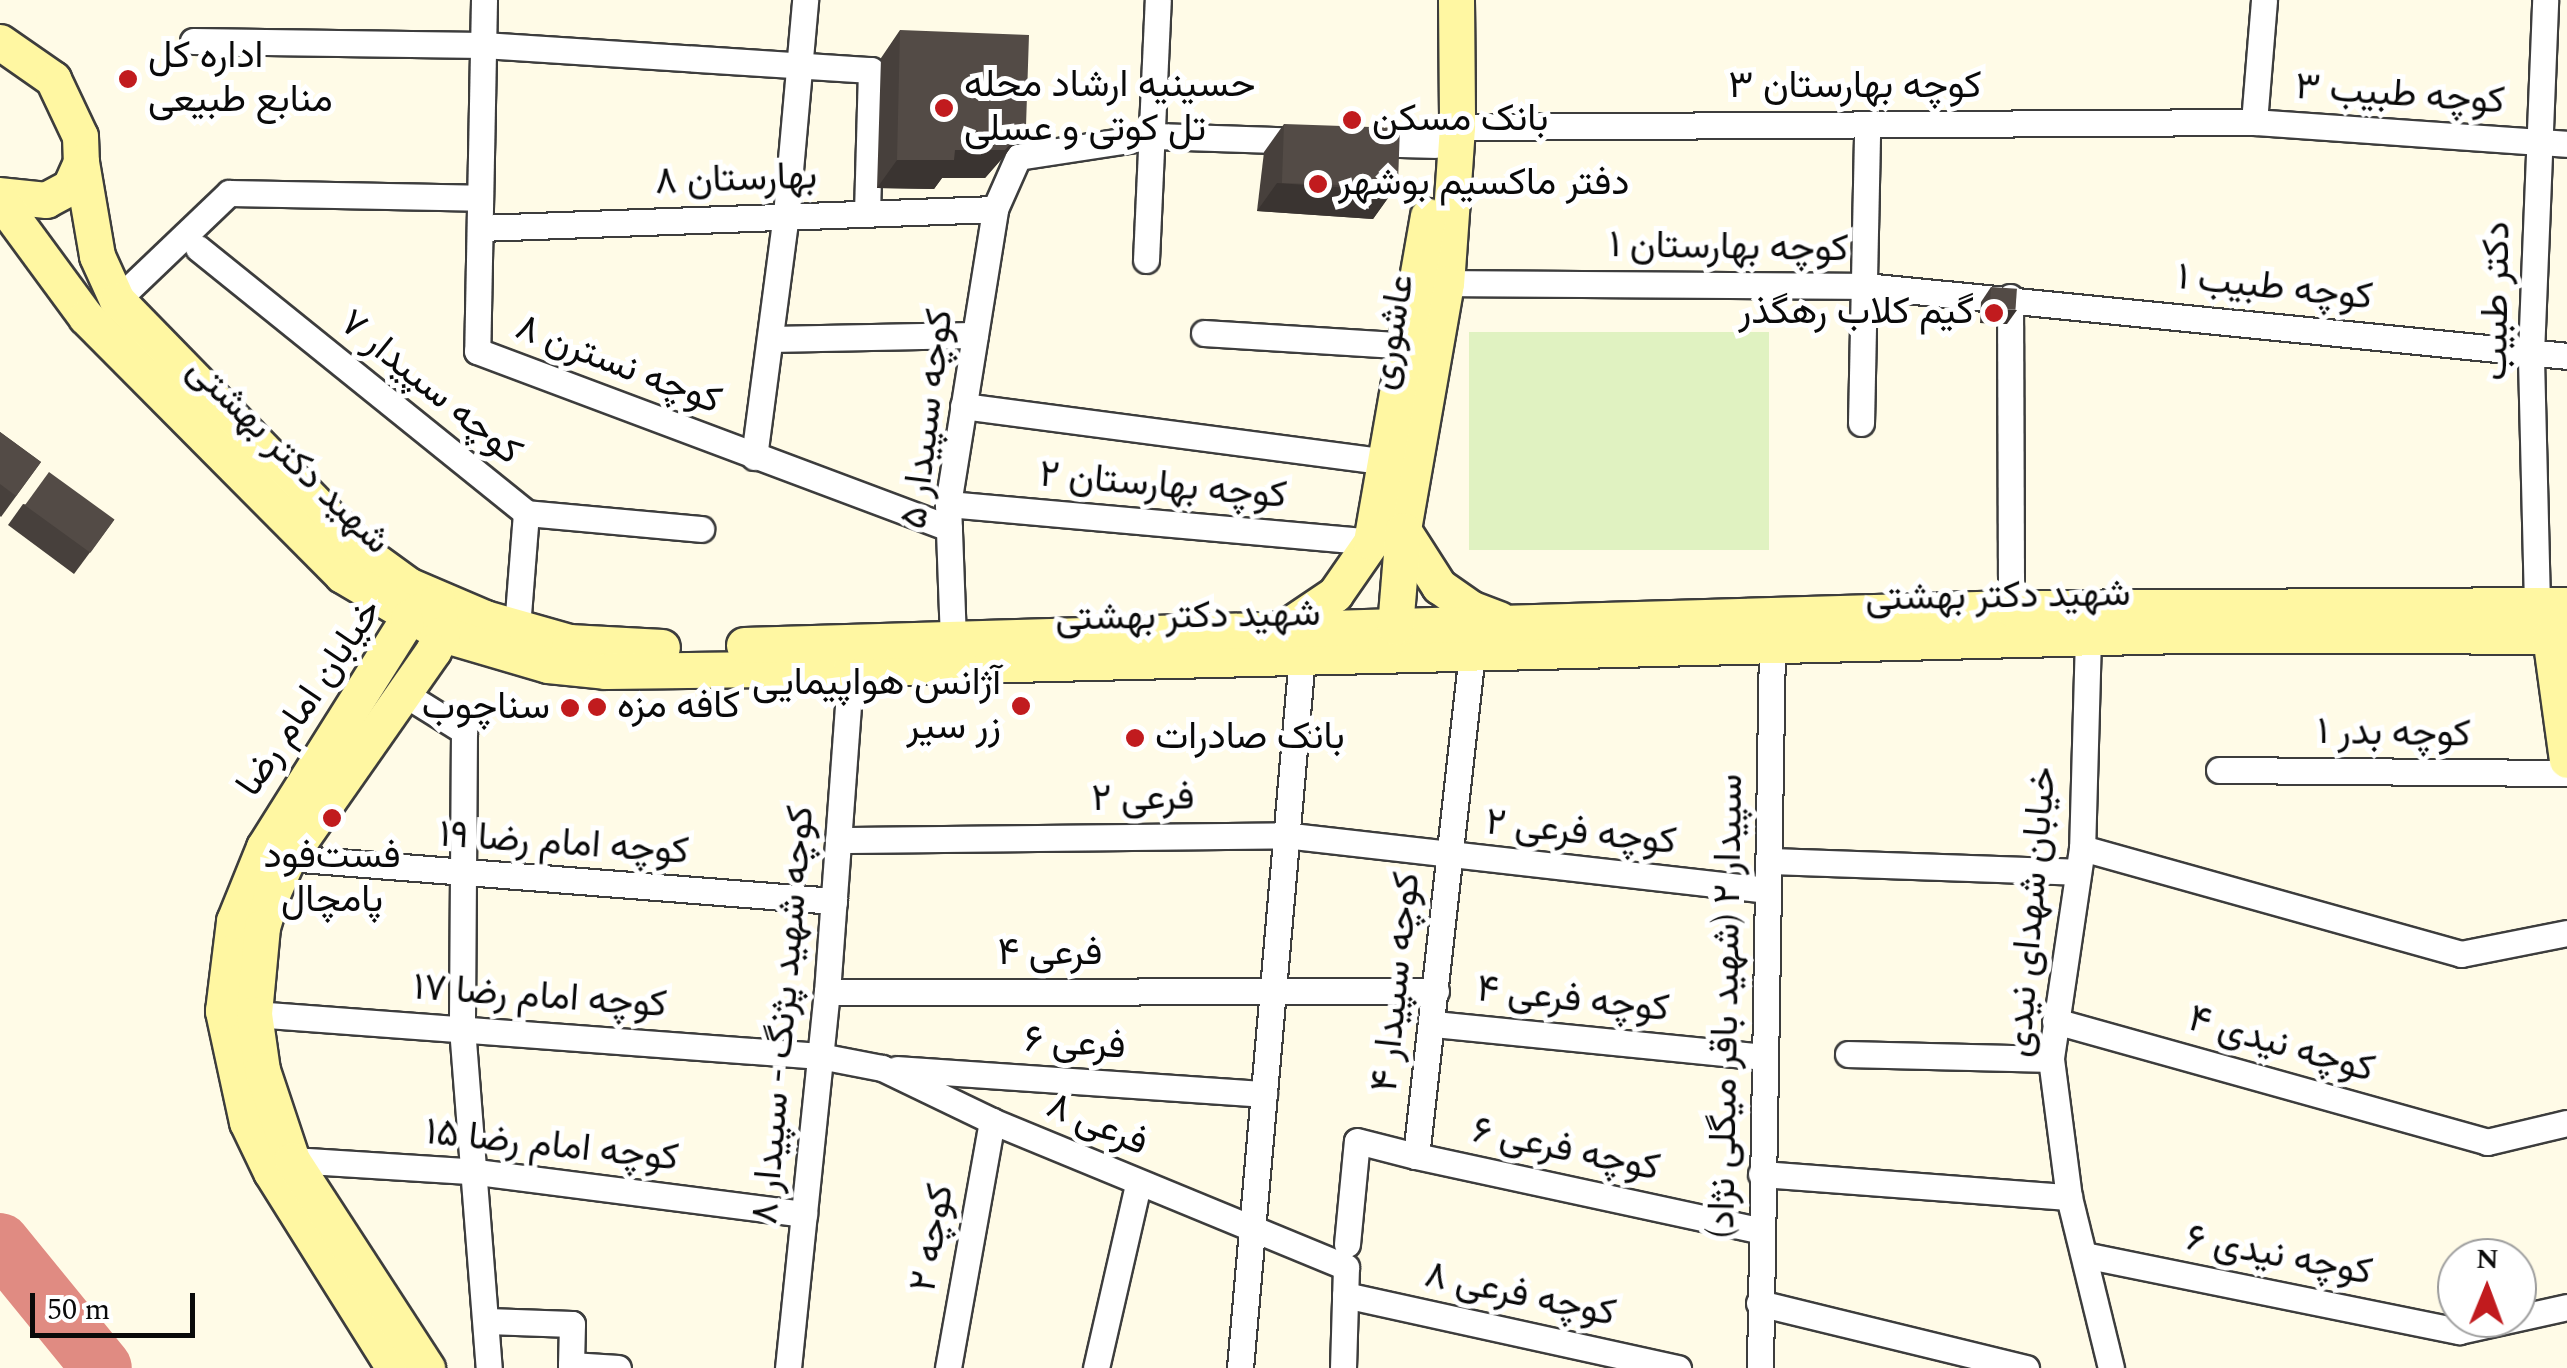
<!DOCTYPE html>
<meta charset="utf-8">
<style>
body{margin:0}
#map{position:relative;width:2567px;height:1368px;overflow:hidden;background:#fffbe7;font-family:Spectral,Vazirmatn,serif}
div>[style]{position:absolute}
.pitch>*{inset:0;background:#e0f2c1;transform-origin:0 0}
.taxiway>*{height:60px;margin:-30px;padding:0 30px;transform-origin:30px;border-radius:30px;background:#e08b82}
.roads{filter:drop-shadow(2px 0 #3d3d3d) drop-shadow(-2px 0 #3d3d3d) drop-shadow(0 2px #3d3d3d) drop-shadow(0 -2px #3d3d3d)}
.street>*{height:25px;margin:-12.5px;padding:0 12.5px;transform-origin:12.5px;border-radius:12.5px;background:#fff}
.secondary>*{height:35px;margin:-17.5px;padding:0 17.5px;transform-origin:17.5px;border-radius:17.5px;background:#fff7a2}
.wall>*{inset:0;background:#47403c}
.shaded-wall>*{inset:0;background:#3a3431}
.building>*{inset:0;background:#534b46;transform-origin:0 0}
.dots>*{width:28px;height:28px;translate:-50% -50%;box-sizing:border-box;border:5px solid #fff;border-radius:50%}
span{translate:-50% -50%;white-space:nowrap;text-align:center;line-height:1.15;-webkit-text-stroke:10px #fff;paint-order:stroke}
.poi-label{font-size:38px;color:#0a0a0a}
.left{translate:0 -50%;text-align:left}
.right{translate:-100% -50%;text-align:right}
.street-label{font-size:38px;color:#0a0a0a}
.north{position:absolute;left:2437px;top:1238px;width:100px;height:100px;box-sizing:border-box;background:#fff;border:2px solid #9d9d9d;border-radius:50%;rotate:1deg;font-size:28px;font-weight:700;line-height:40px;text-align:center;color:#0a0a0a}
.north::after{content:'';display:block;margin:auto;width:35px;height:45px;background:#c11b1e;clip-path:polygon(50% 0,100% 100%,50% 72%,0 100%)}
.scale{position:absolute;left:30px;top:1293px;width:165px;height:45px;box-sizing:border-box;border:5px solid #0a0a0a;border-top:0;padding-left:12px;font-size:30px;line-height:35px;white-space:nowrap;color:#0a0a0a;-webkit-text-stroke:8px #fff;paint-order:stroke}
</style>
<div id="map">
<div class="pitch">
<div style="left:1469px;top:332px;width:300px;height:218px"></div>
</div>
<div class="taxiway">
<div style="left:0;top:1243px;width:161px;rotate:50.8deg"></div>
</div>
<div class="roads">
<div class="street">
<div style="left:484px;top:0;width:351px;rotate:91.1deg"></div>
<div style="left:477px;top:351px;width:504px;rotate:20.56deg"></div>
<div style="left:193px;top:41px;width:290px;rotate:0.8deg"></div>
<div style="left:483px;top:45px;width:389px;rotate:3.7deg"></div>
<div style="left:871px;top:70px;width:142px;rotate:91.6deg"></div>
<div style="left:2254px;top:122px;width:122px;rotate:-85.3deg"></div>
<div style="left:1457px;top:127px;width:797px;rotate:-0.36deg"></div>
<div style="left:2254px;top:122px;width:314px;rotate:4deg"></div>
<div style="left:1365px;top:143px;width:70px;rotate:1.6deg"></div>
<div style="left:480px;top:228px;width:515px;rotate:-2.11deg"></div>
<div style="left:198px;top:248px;width:422px;rotate:38.9deg"></div>
<div style="left:526px;top:513px;width:115px;rotate:94.5deg"></div>
<div style="left:1146px;top:260px;width:260px;rotate:-87.4deg"></div>
<div style="left:1446px;top:283px;width:419px;rotate:0.4deg"></div>
<div style="left:1865px;top:286px;width:705px;rotate:5.69deg"></div>
<div style="left:2010px;top:297px;width:311px;rotate:89.8deg"></div>
<div style="left:117px;top:300px;width:155px;rotate:-43.7deg"></div>
<div style="left:229px;top:193px;width:251px;rotate:1.1deg"></div>
<div style="left:1204px;top:333px;width:204px;rotate:3.6deg"></div>
<div style="left:770px;top:339px;width:205px;rotate:-1.1deg"></div>
<div style="left:963px;top:406px;width:424px;rotate:7.5deg"></div>
<div style="left:1861px;top:423px;width:298px;rotate:-88.8deg"></div>
<div style="left:754px;top:457px;width:244px;rotate:-82.5deg"></div>
<div style="left:786px;top:215px;width:216px;rotate:-84.9deg"></div>
<div style="left:948px;top:504px;width:425px;rotate:5.1deg"></div>
<div style="left:526px;top:513px;width:176px;rotate:5.2deg"></div>
<div style="left:2537px;top:604px;width:250px;rotate:-91.4deg"></div>
<div style="left:2531px;top:354px;width:354px;rotate:-87.7deg"></div>
<div style="left:2088px;top:637px;width:211px;rotate:91.6deg"></div>
<div style="left:2082px;top:848px;width:213px;rotate:98.4deg"></div>
<div style="left:2051px;top:1059px;width:139px;rotate:82.6deg"></div>
<div style="left:2069px;top:1197px;width:176px;rotate:76.2deg"></div>
<div style="left:953px;top:640px;width:136px;rotate:-92.1deg"></div>
<div style="left:948px;top:504px;width:299px;rotate:-80.9deg"></div>
<div style="left:995px;top:209px;width:57px;rotate:-66.1deg"></div>
<div style="left:1018px;top:157px;width:139px;rotate:-8.7deg"></div>
<div style="left:1155px;top:136px;width:150px;rotate:1.9deg"></div>
<div style="left:403px;top:693px;width:72px;rotate:31.9deg"></div>
<div style="left:464px;top:731px;width:297px;rotate:90.4deg"></div>
<div style="left:462px;top:1028px;width:341px;rotate:85.5deg"></div>
<div style="left:2219px;top:770px;width:348px;rotate:0.5deg"></div>
<div style="left:838px;top:840px;width:446px;rotate:-0.6deg"></div>
<div style="left:1284px;top:835px;width:486px;rotate:6.5deg"></div>
<div style="left:2082px;top:848px;width:394px;rotate:15.6deg"></div>
<div style="left:2461px;top:954px;width:108px;rotate:-11.2deg"></div>
<div style="left:288px;top:858px;width:548px;rotate:4.5deg"></div>
<div style="left:1769px;top:861px;width:309px;rotate:2deg"></div>
<div style="left:827px;top:992px;width:609px;rotate:-0.09deg"></div>
<div style="left:254px;top:1014px;width:568px;rotate:4.24deg"></div>
<div style="left:820px;top:1056px;width:63px;rotate:11deg"></div>
<div style="left:882px;top:1068px;width:122px;rotate:25.7deg"></div>
<div style="left:992px;top:1121px;width:383px;rotate:22.4deg"></div>
<div style="left:1346px;top:1267px;width:101px;rotate:91.7deg"></div>
<div style="left:2055px;top:1021px;width:449px;rotate:15.6deg"></div>
<div style="left:2487px;top:1142px;width:82px;rotate:-13.4deg"></div>
<div style="left:1434px;top:1024px;width:332px;rotate:5.7deg"></div>
<div style="left:1848px;top:1054px;width:203px;rotate:1.4deg"></div>
<div style="left:897px;top:1069px;width:368px;rotate:3.9deg"></div>
<div style="left:1416px;top:1156px;width:351px;rotate:12.2deg"></div>
<div style="left:292px;top:1160px;width:177px;rotate:3.6deg"></div>
<div style="left:469px;top:1171px;width:338px;rotate:7.3deg"></div>
<div style="left:1761px;top:1174px;width:309px;rotate:4.3deg"></div>
<div style="left:1347px;top:1244px;width:103px;rotate:-84.5deg"></div>
<div style="left:1357px;top:1141px;width:61px;rotate:14.3deg"></div>
<div style="left:1416px;top:1156px;width:506px;rotate:-83.65deg"></div>
<div style="left:2084px;top:1255px;width:383px;rotate:11.5deg"></div>
<div style="left:2459px;top:1331px;width:111px;rotate:-12.5deg"></div>
<div style="left:1345px;top:1295px;width:341px;rotate:12.4deg"></div>
<div style="left:1759px;top:1303px;width:275px;rotate:13.7deg"></div>
<div style="left:487px;top:1321px;width:85px;rotate:2deg"></div>
<div style="left:572px;top:1324px;width:41px;rotate:91.4deg"></div>
<div style="left:571px;top:1365px;width:47px;rotate:3.7deg"></div>
<div style="left:788px;top:1368px;width:378px;rotate:-84.1deg"></div>
<div style="left:827px;top:992px;width:325px;rotate:-85.8deg"></div>
<div style="left:948px;top:1368px;width:251px;rotate:-79.9deg"></div>
<div style="left:1096px;top:1368px;width:189px;rotate:-77.1deg"></div>
<div style="left:1240px;top:1368px;width:714px;rotate:-85.02deg"></div>
<div style="left:1760px;top:1368px;width:723px;rotate:-89.05deg"></div>
</div>
<div class="secondary">
<div style="left:1456px;top:0;width:127px;rotate:89.5deg"></div>
<div style="left:1457px;top:127px;width:156px;rotate:94deg"></div>
<div style="left:1446px;top:283px;width:251px;rotate:99.9deg"></div>
<div style="left:1403px;top:530px;width:67px;rotate:57.3deg"></div>
<div style="left:1439px;top:586px;width:38px;rotate:35deg"></div>
<div style="left:1470px;top:608px;width:31px;rotate:21deg"></div>
<div style="left:0;top:42px;width:65px;rotate:34.9deg"></div>
<div style="left:53px;top:79px;width:63px;rotate:64.7deg"></div>
<div style="left:80px;top:136px;width:26px;rotate:88deg"></div>
<div style="left:81px;top:162px;width:27px;rotate:114deg"></div>
<div style="left:70px;top:187px;width:27px;rotate:152deg"></div>
<div style="left:46px;top:200px;width:46px;rotate:-173.8deg"></div>
<div style="left:81px;top:162px;width:95px;rotate:80.3deg"></div>
<div style="left:97px;top:256px;width:48px;rotate:65.6deg"></div>
<div style="left:117px;top:300px;width:354px;rotate:45.7deg"></div>
<div style="left:364px;top:553px;width:54px;rotate:36deg"></div>
<div style="left:408px;top:585px;width:84px;rotate:23.2deg"></div>
<div style="left:485px;top:618px;width:87px;rotate:15.9deg"></div>
<div style="left:569px;top:642px;width:93px;rotate:3.1deg"></div>
<div style="left:0;top:200px;width:145px;rotate:53.7deg"></div>
<div style="left:86px;top:317px;width:363px;rotate:45.2deg"></div>
<div style="left:342px;top:575px;width:116px;rotate:30.5deg"></div>
<div style="left:442px;top:634px;width:110px;rotate:16.3deg"></div>
<div style="left:548px;top:665px;width:57px;rotate:6deg"></div>
<div style="left:605px;top:671px;width:246px;rotate:-0.7deg"></div>
<div style="left:851px;top:668px;width:1329px;rotate:-1.42deg"></div>
<div style="left:2180px;top:635px;width:387px;rotate:0.1deg"></div>
<div style="left:1283px;top:629px;width:63px;rotate:-33.9deg"></div>
<div style="left:1335px;top:594px;width:63px;rotate:-55.3deg"></div>
<div style="left:1371px;top:542px;width:331px;rotate:-80.1deg"></div>
<div style="left:2550px;top:636px;width:125px;rotate:82.2deg"></div>
<div style="left:744px;top:645px;width:1268px;rotate:-1.67deg"></div>
<div style="left:2011px;top:608px;width:556px;rotate:-0.31deg"></div>
<div style="left:1385px;top:645px;width:21px;rotate:-61deg"></div>
<div style="left:1395px;top:627px;width:97px;rotate:-85.3deg"></div>
<div style="left:394px;top:1368px;width:231px;rotate:-122.1deg"></div>
<div style="left:271px;top:1172px;width:55px;rotate:-115.6deg"></div>
<div style="left:247px;top:1122px;width:114px;rotate:-102.2deg"></div>
<div style="left:223px;top:1011px;width:91px;rotate:-83deg"></div>
<div style="left:234px;top:921px;width:80px;rotate:-67.9deg"></div>
<div style="left:264px;top:847px;width:271px;rotate:-57.8deg"></div>
<div style="left:408px;top:618px;width:34px;rotate:-30deg"></div>
<div style="left:437px;top:601px;width:33px;rotate:81deg"></div>
<div style="left:442px;top:634px;width:19px;rotate:118deg"></div>
<div style="left:433px;top:651px;width:253px;rotate:125deg"></div>
<div style="left:288px;top:858px;width:36px;rotate:114deg"></div>
<div style="left:273px;top:891px;width:38px;rotate:107deg"></div>
<div style="left:262px;top:927px;width:87px;rotate:95.3deg"></div>
<div style="left:254px;top:1014px;width:57px;rotate:81.9deg"></div>
<div style="left:262px;top:1070px;width:95px;rotate:71.6deg"></div>
<div style="left:292px;top:1160px;width:248px;rotate:57deg"></div>
</div>
</div>
<div class="wall">
<div style="clip-path:polygon(900px 30px,1026px 126px,1006px 154px,985px 178px,942px 178px,934px 189px,877px 188px,881px 58px)"></div>
<div style="clip-path:polygon(1284px 124px,1393px 191px,1373px 219px,1257px 211px,1264px 152px)"></div>
<div style="clip-path:polygon(1991px 287px,2007px 324px,1980px 323px,1981px 302px)"></div>
<div style="clip-path:polygon(0 432px,41px 462px,1px 517px,0 516px)"></div>
<div style="clip-path:polygon(23px 504px,114px 520px,74px 574px,8px 525px)"></div>
</div>
<div class="shaded-wall">
<div style="clip-path:polygon(1026px 126px,1006px 154px,985px 178px,942px 178px,934px 189px,877px 188px,897px 160px,955px 150px)"></div>
<div style="clip-path:polygon(1277px 183px,1393px 191px,1373px 219px,1257px 211px)"></div>
<div style="clip-path:polygon(1990px 308px,2017px 310px,2007px 324px,1980px 323px)"></div>
</div>
<div class="building">
<div style="clip-path:polygon(900px 30px,1029px 35px,1026px 126px,1005px 150px,955px 150px,954px 160px,897px 160px)"></div>
<div style="left:1284px;top:124px;width:116px;height:59px;rotate:2deg"></div>
<div style="left:1991px;top:287px;width:26px;height:21px;rotate:4deg"></div>
<div style="clip-path:polygon(0 432px,41px 462px,16px 496px,0 484px)"></div>
<div style="left:49px;top:472px;width:81px;height:41px;rotate:36deg"></div>
</div>
<div class="dots">
<div style="left:128px;top:79px;background:#c11b1e"></div>
<div style="left:944px;top:108px;background:#c11b1e"></div>
<div style="left:1352px;top:120px;background:#c11b1e"></div>
<div style="left:1318px;top:184px;background:#c11b1e"></div>
<div style="left:1994px;top:313px;background:#c11b1e"></div>
<div style="left:1021px;top:706px;background:#c11b1e"></div>
<div style="left:597px;top:707px;background:#c11b1e"></div>
<div style="left:570px;top:708px;background:#c11b1e"></div>
<div style="left:1135px;top:738px;background:#c11b1e"></div>
<div style="left:332px;top:818px;background:#c11b1e"></div>
</div>
<div class="poi-label">
<span class="left" style="left:148px;top:79px">اداره کل<br>منابع طبیعی</span>
<span class="left" style="left:964px;top:108px">حسینیه ارشاد محله<br>تل کوتی و عسلی</span>
<span class="left" style="left:1372px;top:120px">بانک مسکن</span>
<span class="left" style="left:1338px;top:184px">دفتر ماکسیم بوشهر</span>
<span class="right" style="left:1974px;top:313px">گیم کلاب رهگذر</span>
<span class="right" style="left:1001px;top:706px">آژانس هواپیمایی<br>زر سیر</span>
<span class="left" style="left:617px;top:707px">کافه مزه</span>
<span class="right" style="left:550px;top:708px">سناچوب</span>
<span class="left" style="left:1155px;top:738px">بانک صادرات</span>
<span style="left:332px;top:879px">فست‌فود<br>پامچال</span>
</div>
<div class="street-label">
<span style="left:1855px;top:87px">کوچه بهارستان ۳</span>
<span style="left:2400px;top:95px;rotate:4deg">کوچه طبیب ۳</span>
<span style="left:736px;top:180px;rotate:-2deg">بهارستان ۸</span>
<span style="left:1729px;top:248px;rotate:1deg">کوچه بهارستان ۱</span>
<span style="left:2275px;top:288px;rotate:6deg">کوچه طبیب ۱</span>
<span style="left:2497px;top:301px;rotate:-89deg">دکتر طبیب</span>
<span style="left:1393px;top:332px;rotate:-80deg">عاشوری</span>
<span style="left:618px;top:365px;rotate:21deg">کوچه نسترن ۸</span>
<span style="left:430px;top:388px;rotate:39deg">کوچه سپیدار ۷</span>
<span style="left:928px;top:419px;rotate:-83deg">کوچه سپیدار ۵</span>
<span style="left:288px;top:456px;rotate:44deg">شهید دکتر بهشتی</span>
<span style="left:1163px;top:486px;rotate:5deg">کوچه بهارستان ۲</span>
<span style="left:1998px;top:597px;rotate:-1deg">شهید دکتر بهشتی</span>
<span style="left:1188px;top:617px;rotate:-1deg">شهید دکتر بهشتی</span>
<span style="left:310px;top:698px;rotate:-56deg">خیابان امام رضا</span>
<span style="left:2394px;top:734px;rotate:1deg">کوچه بدر ۱</span>
<span style="left:1143px;top:799px;rotate:-1deg">فرعی ۲</span>
<span style="left:1581px;top:833px;rotate:6deg">کوچه فرعی ۲</span>
<span style="left:564px;top:844px;rotate:4deg">کوچه امام رضا ۱۹</span>
<span style="left:2032px;top:912px;rotate:-85deg">خیابان شهدای نیدی</span>
<span style="left:1050px;top:954px">فرعی ۴</span>
<span style="left:1397px;top:982px;rotate:-84deg">کوچه سپیدار ۴</span>
<span style="left:540px;top:997px;rotate:4deg">کوچه امام رضا ۱۷</span>
<span style="left:1573px;top:1000px;rotate:6deg">کوچه فرعی ۴</span>
<span style="left:1727px;top:1006px;rotate:-89deg">سپیدار ۲ (شهید باقر میگلی نژاد)</span>
<span style="left:784px;top:1015px;rotate:-85deg">کوچه شهید پژنگ - سپیدار ۸</span>
<span style="left:1075px;top:1044px;rotate:4deg">فرعی ۶</span>
<span style="left:2281px;top:1045px;rotate:16deg">کوچه نیدی ۴</span>
<span style="left:1097px;top:1125px;rotate:23deg">فرعی ۸</span>
<span style="left:552px;top:1146px;rotate:6deg">کوچه امام رضا ۱۵</span>
<span style="left:1566px;top:1150px;rotate:12deg">کوچه فرعی ۶</span>
<span style="left:933px;top:1238px;rotate:-80deg">کوچه ۲</span>
<span style="left:2279px;top:1256px;rotate:11deg">کوچه نیدی ۶</span>
<span style="left:1520px;top:1295px;rotate:12deg">کوچه فرعی ۸</span>
</div>
<div class="north">N</div>
<div class="scale">50 m</div>
</div>
